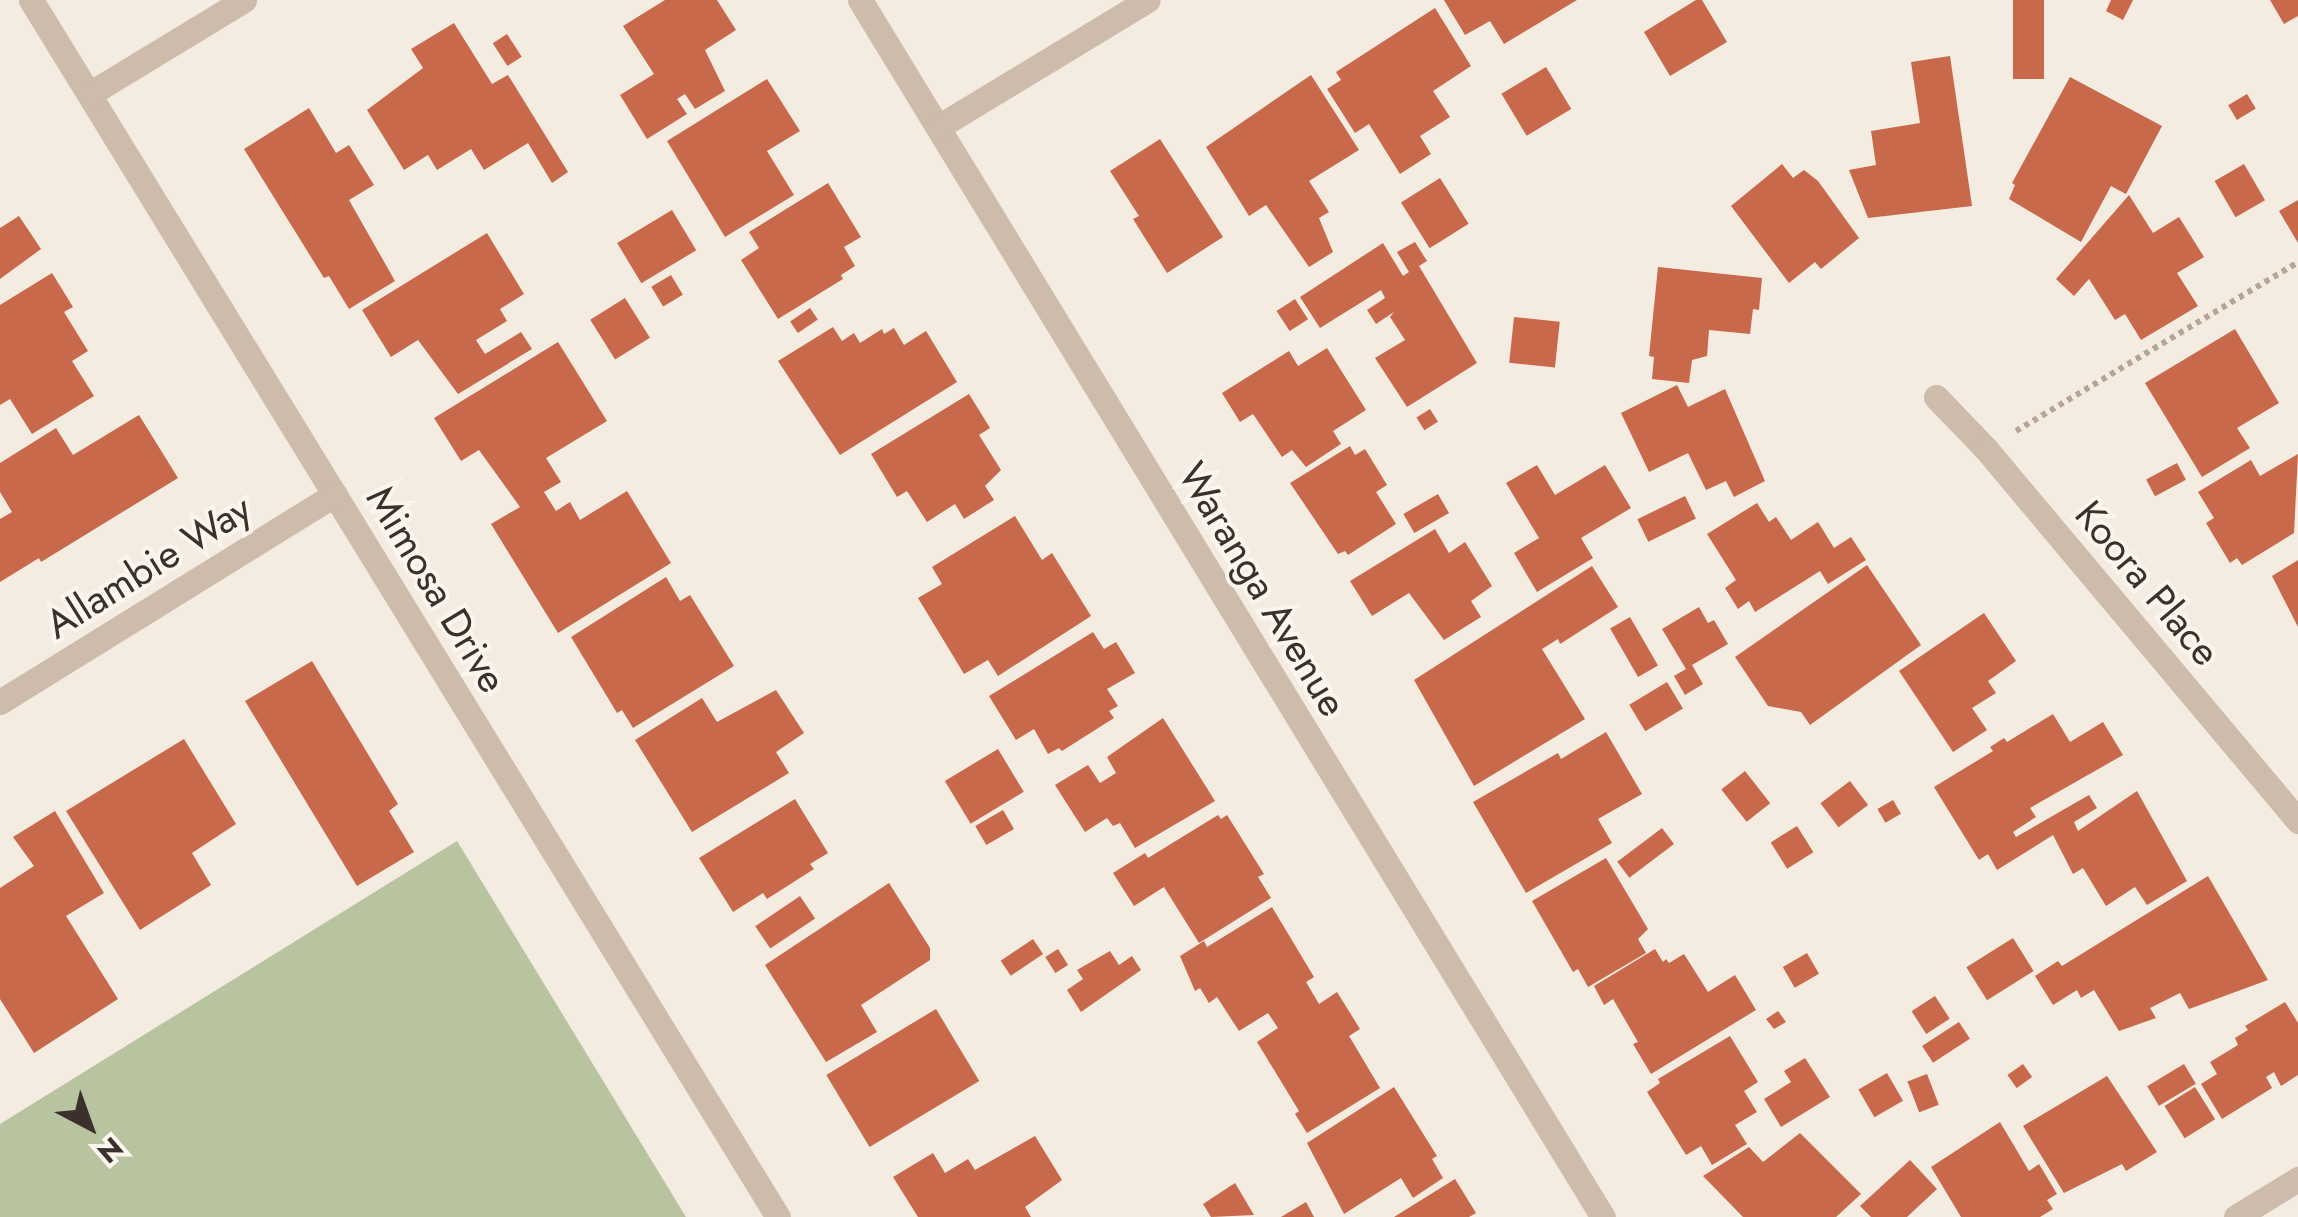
<!DOCTYPE html>
<style>
body{margin:0}
#map{position:relative;width:2298px;height:1217px;overflow:hidden;background:#f4ebe1;font-family:Jost,sans-serif}
div>[style]{position:absolute}
.green>*{inset:0;background:#b8c4a0}
.building>*{inset:0;background:#c8694b;transform-origin:0 0}
.path>*{height:6px;margin-top:-3px;transform-origin:0;background:repeating-linear-gradient(90deg,#b9a596 0 5px,transparent 0 10px)}
.minor>*{height:25px;margin:-12.5px;padding:0 12.5px;transform-origin:12.5px;border-radius:12.5px;background:#cdbbac}
span{translate:-50% -50%;white-space:nowrap;text-align:center;line-height:1.15;-webkit-text-stroke:8px #fbf5ee;paint-order:stroke}
.street-label{font-size:40px;color:#3b302b}
.north{position:absolute;left:40px;top:1077px;width:100px;height:100px;-webkit-text-stroke:8px #fbf5ee;paint-order:stroke;rotate:139deg;font-size:28px;font-weight:700;line-height:40px;text-align:center;color:#3b302b}
.north::after{content:'';display:block;margin:auto;width:35px;height:45px;background:#3b302b;clip-path:polygon(50% 0,100% 100%,50% 72%,0 100%)}
</style>
<div id="map">
<div class="green">
<div style="clip-path:polygon(457px 841px,686px 1217px,0 1217px,0 1124px)"></div>
</div>
<div class="building">
<div style="clip-path:polygon(665px 0,717px 0,736px 30px,705px 50px,725px 91px,695px 109px,685px 94px,677px 99px,687px 114px,647px 139px,620px 95px,654px 74px,623px 26px)"></div>
<div style="clip-path:polygon(1444px 0,1577px 0,1504px 44px,1490px 21px,1465px 35px)"></div>
<div style="clip-path:polygon(1696px 0,1702px 0,1727px 42px,1670px 76px,1644px 32px)"></div>
<div style="left:2013px;top:0;width:31px;height:79px"></div>
<div style="clip-path:polygon(2111px 0,2133px 0,2123px 20px,2106px 11px)"></div>
<div style="clip-path:polygon(2270px 0,2298px 0,2298px 16px,2284px 24px)"></div>
<div style="clip-path:polygon(1435px 8px,1471px 66px,1433px 91px,1450px 117px,1420px 136px,1431px 154px,1400px 174px,1369px 124px,1355px 133px,1327px 89px,1341px 80px,1336px 72px)"></div>
<div style="clip-path:polygon(454px 23px,492px 84px,508px 75px,568px 172px,552px 183px,528px 143px,484px 170px,471px 149px,437px 170px,428px 155px,404px 170px,367px 110px,423px 68px,411px 49px)"></div>
<div style="left:507px;top:34px;width:27px;height:17px;rotate:57deg"></div>
<div style="clip-path:polygon(1950px 56px,1972px 206px,1868px 218px,1849px 170px,1876px 165px,1871px 131px,1920px 123px,1911px 62px)"></div>
<div style="left:1546px;top:67px;width:49px;height:52px;rotate:59deg"></div>
<div style="clip-path:polygon(1311px 75px,1359px 150px,1309px 181px,1329px 212px,1319px 218px,1333px 252px,1309px 267px,1266px 205px,1249px 216px,1206px 147px)"></div>
<div style="clip-path:polygon(2070px 77px,2162px 126px,2126px 194px,2111px 186px,2081px 242px,2009px 199px,2015px 185px,2012px 183px)"></div>
<div style="clip-path:polygon(767px 79px,800px 131px,767px 151px,794px 195px,725px 237px,667px 141px)"></div>
<div style="left:2247px;top:94px;width:17px;height:22px;rotate:59deg"></div>
<div style="clip-path:polygon(309px 108px,336px 153px,349px 145px,374px 185px,349px 200px,395px 281px,349px 309px,329px 276px,324px 278px,244px 149px)"></div>
<div style="clip-path:polygon(1160px 139px,1223px 237px,1167px 273px,1133px 219px,1139px 216px,1110px 171px)"></div>
<div style="clip-path:polygon(1782px 164px,1793px 178px,1804px 170px,1818px 181px,1859px 238px,1821px 269px,1815px 262px,1789px 283px,1731px 206px)"></div>
<div style="left:2244px;top:164px;width:42px;height:34px;rotate:60deg"></div>
<div style="left:1440px;top:178px;width:54px;height:46px;rotate:58deg"></div>
<div style="clip-path:polygon(828px 183px,861px 237px,844px 247px,855px 266px,841px 275px,843px 279px,778px 319px,741px 260px,759px 248px,749px 232px)"></div>
<div style="clip-path:polygon(2129px 195px,2153px 233px,2179px 217px,2204px 257px,2177px 273px,2198px 306px,2141px 340px,2125px 314px,2115px 320px,2089px 279px,2074px 296px,2056px 279px)"></div>
<div style="clip-path:polygon(2298px 200px,2298px 243px,2279px 211px)"></div>
<div style="left:672px;top:210px;width:47px;height:64px;rotate:59deg"></div>
<div style="clip-path:polygon(19px 216px,41px 249px,0 279px,0 228px)"></div>
<div style="clip-path:polygon(487px 233px,524px 294px,500px 309px,507px 321px,476px 340px,485px 354px,521px 332px,532px 349px,458px 394px,418px 340px,391px 357px,362px 310px)"></div>
<div style="clip-path:polygon(1415px 242px,1427px 261px,1419px 266px,1477px 363px,1407px 407px,1375px 358px,1405px 340px,1390px 317px,1394px 312px,1376px 324px,1367px 310px,1385px 298px,1381px 290px,1320px 328px,1300px 297px,1383px 243px,1403px 276px,1409px 272px,1397px 252px)"></div>
<div style="clip-path:polygon(1658px 267px,1762px 278px,1759px 310px,1753px 309px,1750px 334px,1709px 330px,1707px 356px,1692px 360px,1689px 383px,1652px 379px,1654px 357px,1649px 356px)"></div>
<div style="clip-path:polygon(52px 273px,73px 307px,64px 312px,88px 351px,72px 361px,94px 396px,32px 434px,10px 399px,0 405px,0 305px)"></div>
<div style="left:671px;top:275px;width:23px;height:23px;rotate:59deg"></div>
<div style="left:625px;top:298px;width:47px;height:41px;rotate:58deg"></div>
<div style="left:1295px;top:299px;width:24px;height:22px;rotate:57deg"></div>
<div style="left:810px;top:308px;width:14px;height:24px;rotate:56deg"></div>
<div style="left:1514px;top:317px;width:46px;height:46px;rotate:6deg"></div>
<div style="clip-path:polygon(833px 327px,842px 341px,854px 333px,860px 343px,882px 329px,884px 334px,894px 328px,904px 345px,926px 331px,957px 382px,840px 455px,778px 361px)"></div>
<div style="clip-path:polygon(2235px 329px,2279px 403px,2237px 428px,2250px 448px,2202px 477px,2145px 383px)"></div>
<div style="clip-path:polygon(558px 342px,607px 421px,546px 458px,561px 482px,544px 492px,556px 511px,570px 502px,580px 520px,627px 491px,671px 563px,558px 633px,491px 524px,520px 507px,479px 450px,461px 461px,434px 418px)"></div>
<div style="clip-path:polygon(1327px 348px,1366px 410px,1333px 431px,1341px 444px,1306px 467px,1292px 450px,1282px 457px,1253px 414px,1240px 422px,1222px 393px,1289px 351px,1298px 366px)"></div>
<div style="clip-path:polygon(1677px 385px,1688px 407px,1725px 389px,1765px 481px,1734px 497px,1726px 481px,1706px 490px,1688px 453px,1649px 472px,1621px 413px)"></div>
<div style="clip-path:polygon(969px 394px,990px 428px,979px 435px,1001px 470px,985px 486px,994px 500px,964px 519px,955px 504px,927px 522px,907px 491px,897px 497px,871px 454px)"></div>
<div style="left:1430px;top:409px;width:15px;height:16px;rotate:58deg"></div>
<div style="clip-path:polygon(139px 415px,178px 478px,41px 562px,39px 558px,0 582px,0 519px,12px 512px,0 492px,0 463px,56px 428px,73px 455px)"></div>
<div style="clip-path:polygon(1350px 446px,1355px 455px,1365px 449px,1387px 485px,1376px 492px,1396px 524px,1348px 555px,1345px 551px,1338px 554px,1290px 483px)"></div>
<div style="clip-path:polygon(2298px 454px,2294px 533px,2242px 565px,2237px 558px,2230px 563px,2206px 523px,2214px 518px,2198px 492px,2251px 460px,2260px 476px)"></div>
<div style="left:2177px;top:463px;width:19px;height:35px;rotate:62deg"></div>
<div style="clip-path:polygon(1537px 465px,1555px 495px,1605px 465px,1631px 508px,1581px 538px,1593px 558px,1537px 592px,1514px 553px,1539px 538px,1506px 483px)"></div>
<div style="left:1438px;top:494px;width:22px;height:40px;rotate:60deg"></div>
<div style="left:1685px;top:496px;width:25px;height:53px;rotate:64deg"></div>
<div style="clip-path:polygon(1757px 503px,1769px 522px,1776px 517px,1791px 540px,1818px 522px,1834px 548px,1851px 537px,1866px 560px,1828px 584px,1820px 571px,1755px 612px,1749px 601px,1738px 609px,1725px 588px,1736px 580px,1707px 534px)"></div>
<div style="clip-path:polygon(1015px 516px,1042px 560px,1052px 553px,1091px 616px,998px 676px,988px 660px,964px 674px,918px 598px,942px 584px,932px 567px)"></div>
<div style="clip-path:polygon(1435px 529px,1449px 553px,1465px 542px,1492px 586px,1471px 601px,1481px 617px,1444px 640px,1409px 593px,1372px 616px,1350px 581px)"></div>
<div style="clip-path:polygon(2298px 560px,2298px 627px,2272px 576px)"></div>
<div style="clip-path:polygon(1867px 565px,1921px 645px,1810px 725px,1801px 712px,1768px 706px,1735px 657px)"></div>
<div style="clip-path:polygon(1592px 566px,1618px 607px,1560px 644px,1558px 639px,1542px 649px,1585px 719px,1474px 786px,1414px 680px)"></div>
<div style="clip-path:polygon(666px 577px,680px 601px,690px 595px,734px 666px,633px 728px,622px 710px,617px 713px,571px 637px)"></div>
<div style="clip-path:polygon(1699px 607px,1708px 623px,1714px 620px,1728px 644px,1692px 665px,1703px 684px,1685px 695px,1674px 676px,1686px 669px,1662px 629px)"></div>
<div style="clip-path:polygon(1984px 613px,2016px 661px,1988px 681px,1996px 693px,1972px 708px,1987px 730px,1953px 752px,1899px 671px)"></div>
<div style="left:1630px;top:617px;width:56px;height:23px;rotate:60deg"></div>
<div style="clip-path:polygon(1093px 632px,1104px 649px,1116px 642px,1135px 673px,1107px 689px,1118px 706px,1109px 711px,1114px 718px,1062px 751px,1059px 748px,1048px 754px,1034px 729px,1016px 740px,989px 696px)"></div>
<div style="clip-path:polygon(312px 661px,398px 804px,389px 811px,414px 852px,357px 886px,245px 701px)"></div>
<div style="left:1667px;top:682px;width:31px;height:44px;rotate:59deg"></div>
<div style="clip-path:polygon(776px 690px,804px 733px,776px 752px,789px 773px,692px 832px,635px 740px,702px 698px,717px 722px)"></div>
<div style="clip-path:polygon(2053px 714px,2070px 742px,2103px 722px,2123px 755px,2030px 808px,2036px 817px,2013px 832px,2016px 837px,2089px 795px,2097px 808px,2074px 822px,2078px 831px,2137px 791px,2187px 881px,2147px 905px,2135px 887px,2106px 906px,2083px 868px,2073px 874px,2053px 835px,1997px 870px,1988px 854px,1979px 860px,1934px 787px,1993px 751px,1990px 747px,2004px 738px,2007px 742px)"></div>
<div style="clip-path:polygon(1163px 718px,1215px 801px,1135px 848px,1120px 823px,1113px 826px,1107px 818px,1085px 832px,1055px 785px,1088px 765px,1100px 783px,1116px 773px,1107px 757px)"></div>
<div style="clip-path:polygon(1606px 732px,1642px 794px,1598px 819px,1612px 843px,1526px 893px,1473px 802px,1558px 753px,1561px 759px)"></div>
<div style="clip-path:polygon(184px 739px,236px 824px,192px 853px,211px 885px,140px 930px,66px 811px)"></div>
<div style="left:998px;top:749px;width:50px;height:62px;rotate:59deg"></div>
<div style="left:1745px;top:771px;width:41px;height:30px;rotate:52deg"></div>
<div style="left:1850px;top:781px;width:30px;height:37px;rotate:53deg"></div>
<div style="clip-path:polygon(795px 799px,828px 853px,810px 864px,814px 869px,767px 899px,763px 893px,733px 912px,699px 858px)"></div>
<div style="left:1893px;top:800px;width:16px;height:18px;rotate:60deg"></div>
<div style="left:1003px;top:810px;width:22px;height:32px;rotate:60deg"></div>
<div style="clip-path:polygon(55px 811px,104px 893px,66px 916px,118px 999px,34px 1053px,0 999px,0 888px,34px 866px,13px 837px)"></div>
<div style="clip-path:polygon(1218px 815px,1221px 819px,1227px 815px,1264px 874px,1258px 877px,1271px 898px,1199px 943px,1164px 887px,1134px 906px,1113px 873px,1145px 853px,1148px 858px)"></div>
<div style="left:1797px;top:826px;width:31px;height:31px;rotate:58deg"></div>
<div style="left:1662px;top:828px;width:20px;height:56px;rotate:53deg"></div>
<div style="clip-path:polygon(1606px 858px,1648px 929px,1638px 939px,1646px 953px,1588px 987px,1578px 969px,1573px 972px,1532px 901px)"></div>
<div style="clip-path:polygon(2208px 876px,2268px 980px,2189px 1009px,2180px 993px,2150px 1008px,2156px 1018px,2119px 1031px,2094px 990px,2081px 998px,2077px 990px,2053px 1005px,2035px 976px,2058px 961px,2062px 966px)"></div>
<div style="clip-path:polygon(889px 883px,930px 948px,930px 960px,861px 1005px,877px 1032px,826px 1062px,765px 965px)"></div>
<div style="left:800px;top:896px;width:27px;height:54px;rotate:56deg"></div>
<div style="clip-path:polygon(1272px 907px,1314px 977px,1306px 982px,1319px 1004px,1337px 992px,1360px 1029px,1349px 1036px,1380px 1088px,1307px 1133px,1295px 1114px,1299px 1111px,1257px 1042px,1278px 1028px,1268px 1013px,1239px 1031px,1217px 997px,1209px 1003px,1200px 988px,1195px 991px,1180px 956px,1204px 941px,1207px 947px)"></div>
<div style="left:2013px;top:938px;width:39px;height:55px;rotate:58deg"></div>
<div style="left:1033px;top:939px;width:18px;height:39px;rotate:56deg"></div>
<div style="left:1058px;top:949px;width:19px;height:15px;rotate:58deg"></div>
<div style="clip-path:polygon(1655px 949px,1663px 962px,1666px 959px,1669px 963px,1684px 954px,1708px 992px,1735px 975px,1756px 1010px,1651px 1074px,1633px 1044px,1638px 1042px,1613px 999px,1604px 1005px,1594px 986px)"></div>
<div style="clip-path:polygon(1110px 951px,1119px 965px,1132px 956px,1141px 970px,1081px 1012px,1067px 990px,1083px 979px,1077px 970px)"></div>
<div style="left:1807px;top:953px;width:24px;height:28px;rotate:60deg"></div>
<div style="left:1935px;top:996px;width:27px;height:28px;rotate:57deg"></div>
<div style="clip-path:polygon(2285px 1002px,2298px 1023px,2298px 1075px,2281px 1086px,2274px 1072px,2266px 1077px,2272px 1088px,2222px 1119px,2201px 1084px,2217px 1074px,2210px 1062px,2238px 1045px,2235px 1038px,2248px 1030px,2245px 1026px)"></div>
<div style="left:936px;top:1009px;width:84px;height:128px;rotate:59deg"></div>
<div style="clip-path:polygon(1778px 1011px,1786px 1022px,1774px 1029px,1766px 1019px)"></div>
<div style="left:1959px;top:1022px;width:20px;height:44px;rotate:57deg"></div>
<div style="clip-path:polygon(1730px 1036px,1758px 1082px,1744px 1091px,1757px 1112px,1735px 1125px,1747px 1144px,1712px 1165px,1701px 1146px,1686px 1155px,1647px 1092px,1660px 1083px,1658px 1079px)"></div>
<div style="clip-path:polygon(1805px 1058px,1830px 1097px,1781px 1127px,1764px 1099px,1791px 1082px,1784px 1071px)"></div>
<div style="left:2023px;top:1064px;width:16px;height:19px;rotate:55deg"></div>
<div style="left:2184px;top:1064px;width:23px;height:43px;rotate:59deg"></div>
<div style="left:1887px;top:1073px;width:32px;height:33px;rotate:60deg"></div>
<div style="left:1927px;top:1074px;width:33px;height:21px;rotate:69deg"></div>
<div style="clip-path:polygon(2107px 1076px,2157px 1152px,2126px 1171px,2122px 1164px,2064px 1193px,2023px 1126px)"></div>
<div style="clip-path:polygon(1394px 1087px,1437px 1156px,1432px 1159px,1443px 1178px,1413px 1198px,1401px 1178px,1344px 1214px,1307px 1143px)"></div>
<div style="left:2195px;top:1087px;width:38px;height:36px;rotate:58deg"></div>
<div style="clip-path:polygon(2000px 1122px,2029px 1171px,2039px 1164px,2057px 1194px,2047px 1200px,2053px 1209px,2040px 1217px,1961px 1217px,1931px 1167px)"></div>
<div style="clip-path:polygon(1800px 1133px,1861px 1194px,1836px 1217px,1743px 1217px,1703px 1176px,1749px 1147px,1763px 1162px)"></div>
<div style="clip-path:polygon(1035px 1136px,1062px 1180px,1025px 1207px,1031px 1217px,918px 1217px,893px 1177px,933px 1153px,945px 1173px,968px 1159px,975px 1170px)"></div>
<div style="clip-path:polygon(1910px 1160px,1937px 1189px,1907px 1217px,1871px 1217px,1860px 1206px)"></div>
<div style="clip-path:polygon(1455px 1179px,1476px 1213px,1469px 1217px,1394px 1217px)"></div>
<div style="clip-path:polygon(1235px 1183px,1254px 1215px,1211px 1217px,1203px 1204px)"></div>
<div style="clip-path:polygon(1306px 1202px,1314px 1217px,1281px 1217px)"></div>
</div>
<div class="path">
<div style="left:2016px;top:431px;width:329px;rotate:-30.9deg"></div>
</div>
<div class="minor">
<div style="left:31px;top:0;width:1428px;rotate:58.46deg"></div>
<div style="left:860px;top:0;width:1426px;rotate:58.6deg"></div>
<div style="left:91px;top:93px;width:179px;rotate:-31.3deg"></div>
<div style="left:938px;top:127px;width:245px;rotate:-31.2deg"></div>
<div style="left:1936px;top:397px;width:72px;rotate:46.1deg"></div>
<div style="left:1986px;top:449px;width:486px;rotate:50deg"></div>
<div style="left:0;top:702px;width:394px;rotate:-31.8deg"></div>
<div style="left:2236px;top:1217px;width:73px;rotate:-31.5deg"></div>
</div>
<div class="street-label">
<span style="left:148px;top:566px;rotate:-32deg">Allambie Way</span>
<span style="left:2148px;top:583px;rotate:50deg">Koora Place</span>
<span style="left:437px;top:589px;rotate:59deg">Mimosa Drive</span>
<span style="left:1263px;top:589px;rotate:59deg">Waranga Avenue</span>
</div>
<div class="north">N</div>
</div>
